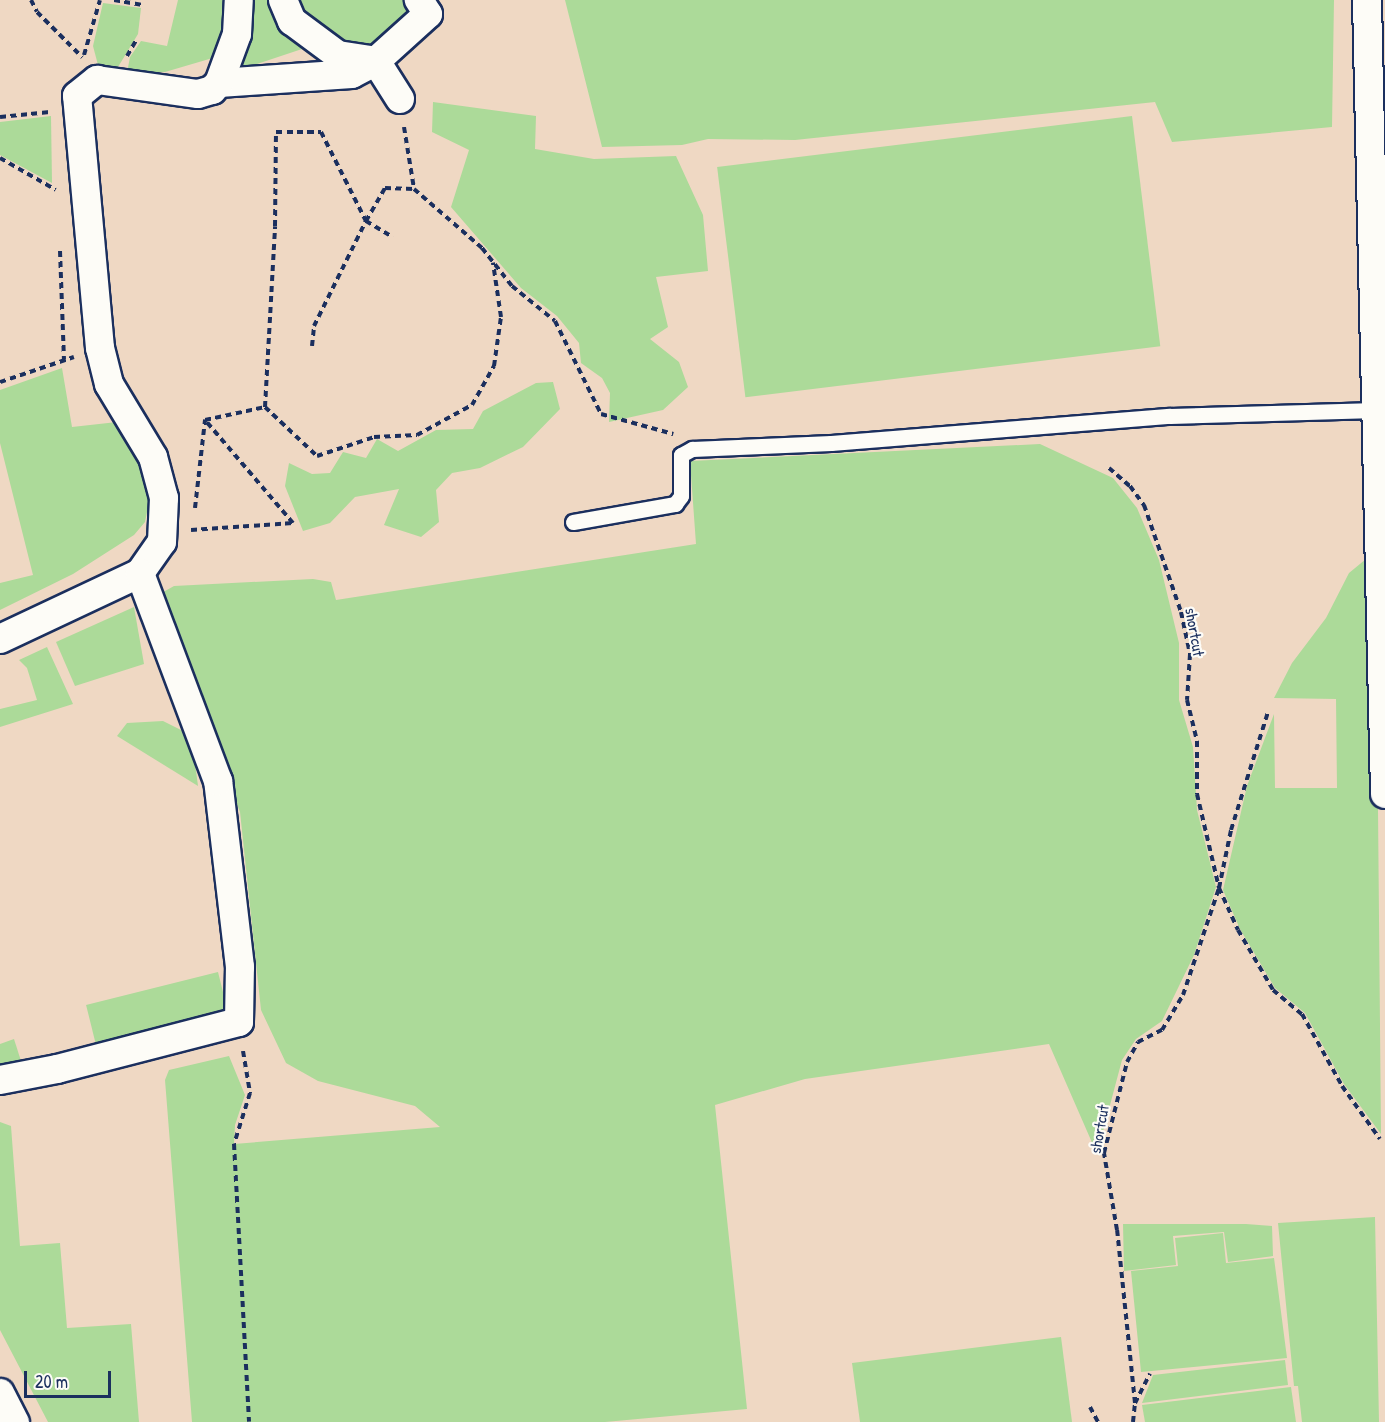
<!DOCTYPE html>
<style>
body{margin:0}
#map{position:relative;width:1385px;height:1422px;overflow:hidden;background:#f5e7d8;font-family:"Patrick Hand",sans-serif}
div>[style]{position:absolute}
.built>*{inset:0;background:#efd8c3;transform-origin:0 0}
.green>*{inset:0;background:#acda99;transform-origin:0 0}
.path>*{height:4px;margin-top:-2px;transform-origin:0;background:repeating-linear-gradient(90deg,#1b2f5e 0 6px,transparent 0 10.5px)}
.roads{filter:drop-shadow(2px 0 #1b2f5e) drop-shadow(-2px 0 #1b2f5e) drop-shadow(0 2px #1b2f5e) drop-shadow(0 -2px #1b2f5e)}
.lane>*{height:15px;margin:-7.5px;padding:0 7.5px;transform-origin:7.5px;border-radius:7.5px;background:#fdfcf7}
.street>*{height:28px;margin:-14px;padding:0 14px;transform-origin:14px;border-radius:14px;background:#fdfcf7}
span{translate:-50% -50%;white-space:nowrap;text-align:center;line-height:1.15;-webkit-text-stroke:4.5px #fdfcf7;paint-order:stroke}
.street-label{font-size:16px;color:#1b2f5e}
.scale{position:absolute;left:24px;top:1371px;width:87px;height:27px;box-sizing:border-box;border:3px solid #1b2f5e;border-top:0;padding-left:8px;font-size:18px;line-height:21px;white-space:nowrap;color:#1b2f5e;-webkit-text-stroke:4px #fdfcf7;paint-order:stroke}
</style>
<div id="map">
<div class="built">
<div style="left:0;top:0;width:1385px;height:1422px"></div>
</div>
<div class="green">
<div style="clip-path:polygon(178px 0,227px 0,216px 57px,165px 72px,127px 73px,130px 57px,141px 41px,167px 46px)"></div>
<div style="clip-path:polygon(254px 0,270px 0,302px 49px,239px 70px)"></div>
<div style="clip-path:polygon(292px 0,410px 0,420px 13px,374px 55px,341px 49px,297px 16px)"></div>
<div style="clip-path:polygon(565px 0,1334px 0,1332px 127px,1172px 142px,1155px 102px,795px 140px,708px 139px,682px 145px,602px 147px)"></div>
<div style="clip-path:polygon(103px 3px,141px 8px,138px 34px,115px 72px,98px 65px,93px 46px)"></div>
<div style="clip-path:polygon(433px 102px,536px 116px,535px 149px,594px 159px,676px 156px,703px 215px,708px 271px,656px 277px,668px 327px,650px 339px,679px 362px,688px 387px,663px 410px,609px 422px,610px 393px,602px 378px,581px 363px,579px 343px,557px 316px,521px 288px,451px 207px,469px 150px,432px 132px)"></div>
<div style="clip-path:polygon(51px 116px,52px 183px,0 155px,0 122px)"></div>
<div style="left:1132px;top:116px;width:232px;height:418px;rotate:83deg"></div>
<div style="clip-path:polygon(62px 368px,72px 427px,126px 421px,152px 487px,145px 522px,134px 535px,73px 574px,0 610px,0 583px,33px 575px,0 443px,0 390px)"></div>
<div style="clip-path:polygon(553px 382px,560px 409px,523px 447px,480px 468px,452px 473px,436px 490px,439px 522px,421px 537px,384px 525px,399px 489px,355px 497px,330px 523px,303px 531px,285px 486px,289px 463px,312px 474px,330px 473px,343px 452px,366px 458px,377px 439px,398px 451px,436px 430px,473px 429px,483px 411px,536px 383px)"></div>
<div style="clip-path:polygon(1040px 444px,1113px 478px,1137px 508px,1159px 560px,1179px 643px,1179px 700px,1193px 747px,1197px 810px,1216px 887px,1194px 955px,1162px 1021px,1136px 1039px,1122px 1060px,1097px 1154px,1049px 1044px,805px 1079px,715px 1105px,747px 1409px,605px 1422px,192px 1422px,165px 1080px,169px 1070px,229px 1056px,245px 1095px,235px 1125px,234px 1144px,440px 1127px,415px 1106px,318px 1081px,286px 1063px,261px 1010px,240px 812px,158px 595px,174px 586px,313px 579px,331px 582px,336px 600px,696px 544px,690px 461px)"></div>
<div style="clip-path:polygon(1366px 559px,1370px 734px,1378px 809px,1381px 1134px,1344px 1084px,1305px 1013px,1275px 988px,1240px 929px,1223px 890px,1247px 786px,1274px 714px,1275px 788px,1337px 788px,1336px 699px,1274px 698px,1292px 663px,1326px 618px,1349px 573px)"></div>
<div style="clip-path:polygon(134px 607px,144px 664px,75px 686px,56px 642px)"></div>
<div style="clip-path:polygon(47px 647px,73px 704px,0 727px,0 709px,37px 700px,27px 668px,19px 660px)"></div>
<div style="clip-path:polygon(163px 721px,181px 730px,193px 748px,198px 786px,117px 736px,127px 723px)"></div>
<div style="left:218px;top:972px;width:42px;height:136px;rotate:76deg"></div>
<div style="clip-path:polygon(14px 1039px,21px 1061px,0 1067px,0 1044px)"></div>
<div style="clip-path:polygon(0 1122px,11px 1126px,20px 1246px,60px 1243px,67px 1328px,131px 1324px,139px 1422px,48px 1422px,0 1330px)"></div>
<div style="clip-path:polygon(1375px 1217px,1379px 1422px,1302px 1422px,1298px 1386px,1294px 1386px,1278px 1223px)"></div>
<div style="clip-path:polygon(1246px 1224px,1272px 1226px,1273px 1256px,1228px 1262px,1224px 1232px,1173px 1236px,1176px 1265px,1124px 1271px,1123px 1224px)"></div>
<div style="clip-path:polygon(1223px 1233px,1226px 1263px,1274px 1258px,1287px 1358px,1141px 1372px,1131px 1271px,1178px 1266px,1175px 1238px)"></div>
<div style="clip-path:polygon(1061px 1337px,1072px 1422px,860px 1422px,852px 1363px)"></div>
<div style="clip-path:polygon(1285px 1360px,1288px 1385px,1142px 1403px,1153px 1375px)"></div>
<div style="clip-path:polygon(1291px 1387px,1296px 1422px,1145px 1422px,1142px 1405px)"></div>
</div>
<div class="path">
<div style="left:31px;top:0;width:13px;rotate:63deg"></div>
<div style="left:37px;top:12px;width:64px;rotate:45deg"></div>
<div style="left:114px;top:0;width:29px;rotate:10deg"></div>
<div style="left:84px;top:55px;width:57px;rotate:-73.8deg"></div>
<div style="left:127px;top:56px;width:20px;rotate:-60deg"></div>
<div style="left:0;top:117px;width:50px;rotate:-5.7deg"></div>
<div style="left:404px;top:127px;width:63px;rotate:80.8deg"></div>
<div style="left:0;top:158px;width:64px;rotate:29.7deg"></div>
<div style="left:60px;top:251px;width:109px;rotate:87.9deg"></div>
<div style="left:312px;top:346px;width:20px;rotate:-84deg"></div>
<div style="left:314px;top:326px;width:117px;rotate:-63.7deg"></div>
<div style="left:366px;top:221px;width:31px;rotate:31deg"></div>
<div style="left:0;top:382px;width:78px;rotate:-18.7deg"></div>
<div style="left:265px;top:407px;width:71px;rotate:43.3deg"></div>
<div style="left:317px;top:456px;width:60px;rotate:-18.4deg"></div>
<div style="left:374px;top:437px;width:43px;rotate:-2.7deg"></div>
<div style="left:417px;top:435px;width:63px;rotate:-28.6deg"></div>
<div style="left:472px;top:405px;width:45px;rotate:-60.6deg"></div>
<div style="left:494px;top:366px;width:49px;rotate:-81.9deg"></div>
<div style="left:501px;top:317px;width:55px;rotate:-98.4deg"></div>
<div style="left:1109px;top:468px;width:28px;rotate:41deg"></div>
<div style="left:1130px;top:486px;width:24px;rotate:54deg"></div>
<div style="left:1144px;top:505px;width:113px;rotate:70.9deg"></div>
<div style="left:1181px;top:612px;width:43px;rotate:77.9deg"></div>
<div style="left:1190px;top:654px;width:46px;rotate:93.7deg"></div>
<div style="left:1187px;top:700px;width:42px;rotate:76.3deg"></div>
<div style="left:1197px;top:741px;width:53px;rotate:90deg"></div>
<div style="left:1197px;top:794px;width:97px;rotate:76.8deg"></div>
<div style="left:1219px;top:888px;width:46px;rotate:65.7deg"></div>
<div style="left:1238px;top:930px;width:69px;rotate:59.7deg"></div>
<div style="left:1273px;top:990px;width:38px;rotate:40deg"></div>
<div style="left:1302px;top:1014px;width:82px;rotate:60.9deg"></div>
<div style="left:1342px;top:1086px;width:65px;rotate:54.4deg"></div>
<div style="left:195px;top:508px;width:89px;rotate:-83.5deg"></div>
<div style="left:205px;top:420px;width:61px;rotate:-12.2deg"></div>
<div style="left:265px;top:407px;width:181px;rotate:-86.8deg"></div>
<div style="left:275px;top:226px;width:94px;rotate:-89.4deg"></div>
<div style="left:276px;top:132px;width:45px"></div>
<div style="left:321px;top:132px;width:100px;rotate:63.2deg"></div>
<div style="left:366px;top:221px;width:38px;rotate:-60deg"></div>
<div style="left:385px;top:188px;width:29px;rotate:2deg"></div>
<div style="left:414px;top:189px;width:90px;rotate:40.9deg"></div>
<div style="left:482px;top:248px;width:48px;rotate:51.7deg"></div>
<div style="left:512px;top:286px;width:55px;rotate:39.1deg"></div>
<div style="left:555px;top:321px;width:104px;rotate:63.7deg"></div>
<div style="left:601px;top:414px;width:75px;rotate:15.5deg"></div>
<div style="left:191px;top:530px;width:102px;rotate:-3.9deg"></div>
<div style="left:293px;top:523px;width:135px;rotate:-130.5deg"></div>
<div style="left:243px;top:1051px;width:43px;rotate:80.5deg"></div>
<div style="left:250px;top:1093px;width:53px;rotate:107.4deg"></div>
<div style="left:234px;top:1144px;width:278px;rotate:86.9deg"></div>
<div style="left:1135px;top:1403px;width:174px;rotate:-95.9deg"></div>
<div style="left:1117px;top:1230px;width:78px;rotate:-99.6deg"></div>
<div style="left:1104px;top:1153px;width:94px;rotate:-75.8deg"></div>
<div style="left:1127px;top:1062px;width:23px;rotate:-61deg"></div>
<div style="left:1138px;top:1042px;width:27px;rotate:-27deg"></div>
<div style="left:1162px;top:1030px;width:41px;rotate:-59deg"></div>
<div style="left:1183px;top:995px;width:113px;rotate:-71.4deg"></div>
<div style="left:1219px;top:888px;width:59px;rotate:-78.3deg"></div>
<div style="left:1231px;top:830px;width:124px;rotate:-72.6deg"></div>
<div style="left:1090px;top:1407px;width:17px;rotate:62deg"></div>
<div style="left:1133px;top:1422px;width:19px;rotate:-84deg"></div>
<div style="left:1135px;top:1403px;width:33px;rotate:-63deg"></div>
</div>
<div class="roads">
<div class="lane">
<div style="left:573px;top:522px;width:104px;rotate:-10deg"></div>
<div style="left:675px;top:504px;width:10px;rotate:-53deg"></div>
<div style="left:681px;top:496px;width:41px;rotate:-90deg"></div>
<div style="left:681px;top:455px;width:13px;rotate:-29deg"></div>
<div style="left:692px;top:449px;width:139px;rotate:-2.5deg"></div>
<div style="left:831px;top:443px;width:340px;rotate:-4.6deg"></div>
<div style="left:1170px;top:416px;width:206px;rotate:-1.7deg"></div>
</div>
<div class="street">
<div style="left:283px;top:0;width:23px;rotate:67deg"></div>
<div style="left:292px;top:21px;width:57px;rotate:36.5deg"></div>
<div style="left:338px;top:55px;width:38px;rotate:9deg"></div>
<div style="left:1367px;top:0;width:794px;rotate:88.7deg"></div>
<div style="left:219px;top:83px;width:133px;rotate:-3.9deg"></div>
<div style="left:352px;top:74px;width:27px;rotate:-28deg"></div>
<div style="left:400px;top:99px;width:45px;rotate:-122.3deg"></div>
<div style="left:376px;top:61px;width:70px;rotate:-42.1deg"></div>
<div style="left:428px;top:14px;width:17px;rotate:-123deg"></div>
<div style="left:0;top:639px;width:155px;rotate:-25.2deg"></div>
<div style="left:140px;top:573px;width:38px;rotate:-55deg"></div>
<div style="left:162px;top:542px;width:44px;rotate:-87.4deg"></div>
<div style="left:164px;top:498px;width:42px;rotate:-105deg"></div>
<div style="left:153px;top:457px;width:85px;rotate:-121.1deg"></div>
<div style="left:109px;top:384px;width:37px;rotate:-104deg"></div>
<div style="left:100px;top:348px;width:253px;rotate:-95.2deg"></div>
<div style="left:77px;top:96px;width:26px;rotate:-39deg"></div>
<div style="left:97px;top:80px;width:102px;rotate:7.9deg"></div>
<div style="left:198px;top:94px;width:15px;rotate:-16deg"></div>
<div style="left:212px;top:90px;width:10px;rotate:-45deg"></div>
<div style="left:219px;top:83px;width:52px;rotate:-69.8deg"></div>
<div style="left:237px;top:34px;width:34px;rotate:-87deg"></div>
<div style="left:0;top:1080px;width:58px;rotate:-10.9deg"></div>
<div style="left:57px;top:1069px;width:188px;rotate:-14.5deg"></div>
<div style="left:239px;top:1022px;width:55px;rotate:-89deg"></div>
<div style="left:240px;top:967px;width:187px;rotate:-96.7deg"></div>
<div style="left:218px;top:781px;width:222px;rotate:-110.6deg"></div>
<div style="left:0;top:1393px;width:33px;rotate:63deg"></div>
</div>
</div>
<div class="street-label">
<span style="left:1195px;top:632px;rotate:80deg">shortcut</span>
<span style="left:1099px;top:1129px;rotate:-80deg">shortcut</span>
</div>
<div class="scale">20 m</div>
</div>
